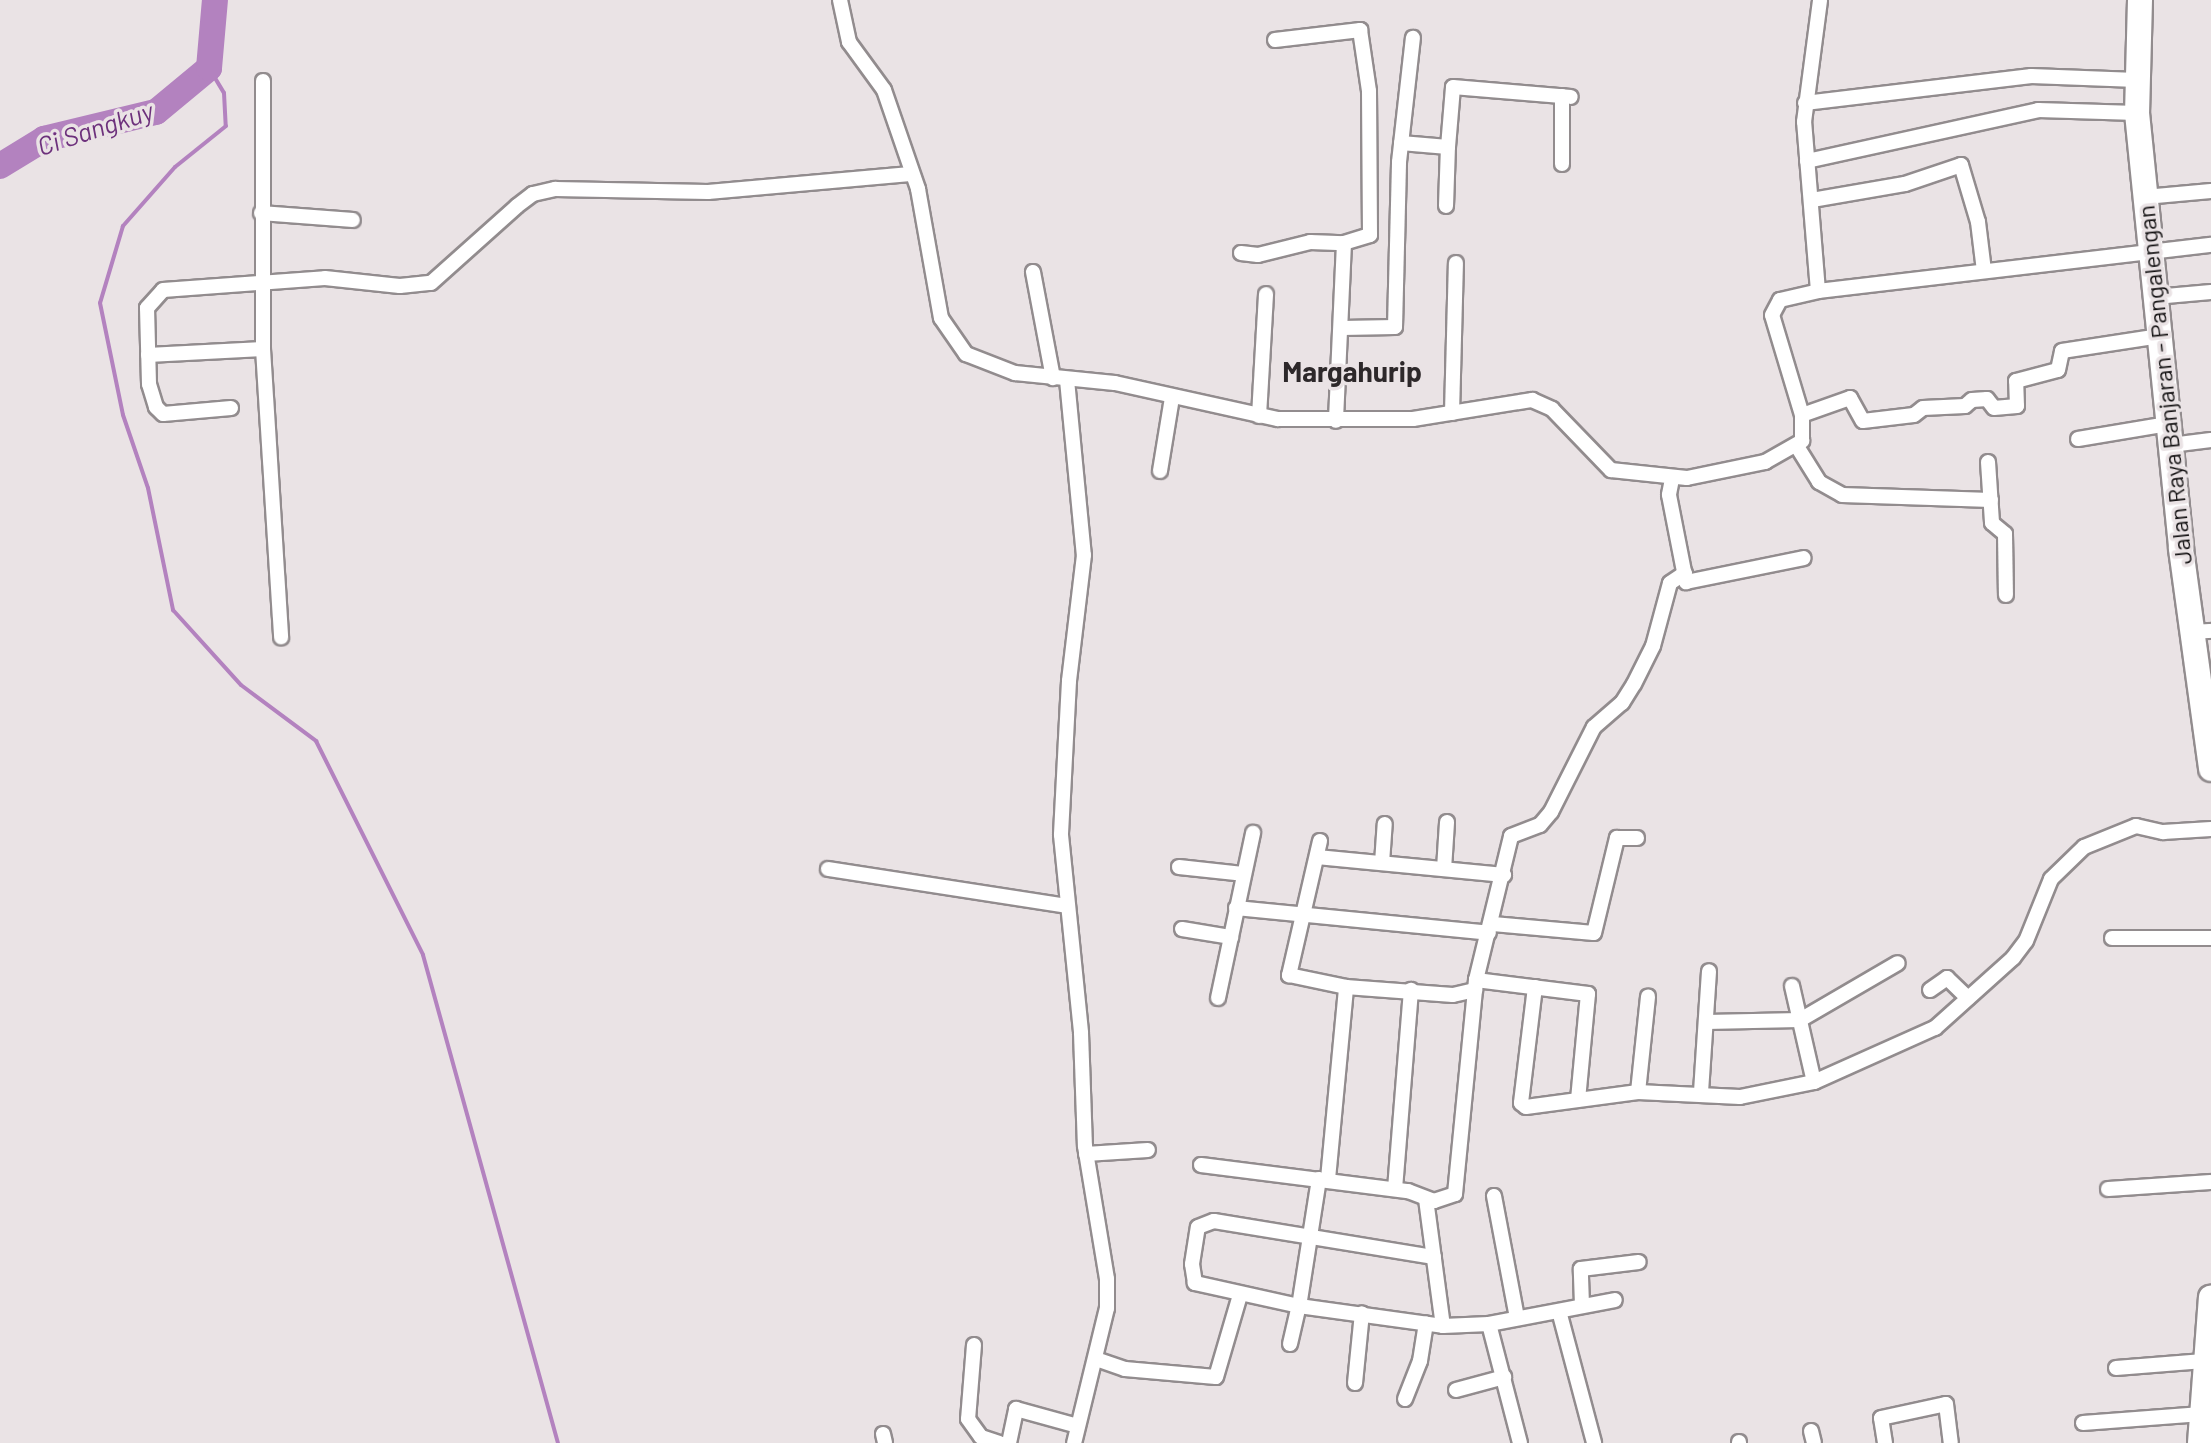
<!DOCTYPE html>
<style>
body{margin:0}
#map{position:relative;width:2211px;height:1443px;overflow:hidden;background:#eae3e5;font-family:Barlow,sans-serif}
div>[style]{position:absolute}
.stream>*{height:4px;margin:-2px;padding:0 2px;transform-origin:2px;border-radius:2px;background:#b382bf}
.river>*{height:26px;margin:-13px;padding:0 13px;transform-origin:13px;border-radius:13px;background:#b382bf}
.roads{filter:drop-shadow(2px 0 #928c8e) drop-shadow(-2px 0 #928c8e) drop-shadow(0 2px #928c8e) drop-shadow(0 -2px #928c8e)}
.minor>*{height:14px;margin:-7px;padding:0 7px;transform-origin:7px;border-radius:7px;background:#fff}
.primary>*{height:24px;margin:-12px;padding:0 12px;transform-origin:12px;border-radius:12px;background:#fff}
span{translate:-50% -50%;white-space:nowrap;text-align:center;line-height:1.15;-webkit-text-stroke:7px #eae3e5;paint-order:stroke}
.street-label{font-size:24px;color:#121011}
.water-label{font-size:26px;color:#6d317c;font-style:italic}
.quarter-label{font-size:28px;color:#2d282a;font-weight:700}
</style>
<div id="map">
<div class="stream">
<div style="left:209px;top:68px;width:29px;rotate:59deg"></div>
<div style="left:224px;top:93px;width:33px;rotate:87deg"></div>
<div style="left:226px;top:126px;width:65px;rotate:141.2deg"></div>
<div style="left:175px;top:167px;width:79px;rotate:131.4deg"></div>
<div style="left:123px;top:226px;width:80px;rotate:106.6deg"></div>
<div style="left:100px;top:303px;width:114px;rotate:78.4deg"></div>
<div style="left:123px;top:415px;width:77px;rotate:71.1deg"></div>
<div style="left:148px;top:488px;width:125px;rotate:78.4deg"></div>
<div style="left:173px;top:610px;width:101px;rotate:47.8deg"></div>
<div style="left:241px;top:685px;width:94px;rotate:36.7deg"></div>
<div style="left:316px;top:741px;width:239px;rotate:63.4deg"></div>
<div style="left:423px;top:955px;width:506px;rotate:74.54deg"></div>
</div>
<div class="river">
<div style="left:0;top:166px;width:52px;rotate:-31.5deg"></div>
<div style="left:44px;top:139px;width:115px;rotate:-13.6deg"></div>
<div style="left:156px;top:112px;width:69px;rotate:-39.7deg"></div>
<div style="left:209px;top:68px;width:68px;rotate:-85deg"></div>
</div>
<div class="roads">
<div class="minor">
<div style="left:840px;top:0;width:43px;rotate:77.9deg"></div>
<div style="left:849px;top:42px;width:59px;rotate:53.9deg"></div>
<div style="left:884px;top:90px;width:105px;rotate:71deg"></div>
<div style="left:918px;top:189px;width:131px;rotate:79.9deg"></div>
<div style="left:941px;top:318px;width:44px;rotate:55.2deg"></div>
<div style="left:966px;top:354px;width:53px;rotate:21.2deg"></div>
<div style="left:1015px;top:373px;width:100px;rotate:5.7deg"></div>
<div style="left:1115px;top:383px;width:167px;rotate:12.5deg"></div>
<div style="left:1278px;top:419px;width:135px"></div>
<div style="left:1413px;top:419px;width:121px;rotate:-9.1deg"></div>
<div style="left:1532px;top:400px;width:22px;rotate:24deg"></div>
<div style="left:1552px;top:409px;width:85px;rotate:46deg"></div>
<div style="left:1611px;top:470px;width:76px;rotate:6deg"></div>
<div style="left:1687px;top:478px;width:80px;rotate:-11.6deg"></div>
<div style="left:1765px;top:462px;width:43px;rotate:-29.6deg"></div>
<div style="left:1802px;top:441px;width:26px;rotate:-90deg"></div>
<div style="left:1802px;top:415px;width:104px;rotate:-106.7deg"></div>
<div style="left:1772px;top:315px;width:17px;rotate:-62deg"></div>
<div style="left:1780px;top:300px;width:39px;rotate:-13deg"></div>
<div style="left:1818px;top:291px;width:396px;rotate:-6.7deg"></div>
<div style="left:1275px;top:40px;width:86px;rotate:-6.7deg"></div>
<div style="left:1360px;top:30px;width:62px;rotate:81.6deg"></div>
<div style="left:1369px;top:91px;width:144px;rotate:89.6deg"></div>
<div style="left:1370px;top:235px;width:27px;rotate:163deg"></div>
<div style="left:1344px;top:243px;width:178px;rotate:92.6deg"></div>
<div style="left:1805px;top:103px;width:228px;rotate:-6.8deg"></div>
<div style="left:2031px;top:76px;width:106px;rotate:2.2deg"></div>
<div style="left:1401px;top:143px;width:47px;rotate:4.9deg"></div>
<div style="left:1448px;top:147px;width:60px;rotate:-85.2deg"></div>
<div style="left:1453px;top:87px;width:118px;rotate:4.8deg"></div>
<div style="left:1807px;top:161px;width:237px;rotate:-12.4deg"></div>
<div style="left:2038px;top:110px;width:99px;rotate:1.7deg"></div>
<div style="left:1562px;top:164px;width:68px;rotate:-90deg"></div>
<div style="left:2145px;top:197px;width:66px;rotate:-5.2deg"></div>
<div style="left:1812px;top:200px;width:94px;rotate:-9.8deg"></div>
<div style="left:1905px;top:184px;width:59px;rotate:-18.7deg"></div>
<div style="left:1961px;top:165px;width:59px;rotate:73.4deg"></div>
<div style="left:1978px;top:222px;width:49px;rotate:83deg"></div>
<div style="left:1446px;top:206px;width:59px;rotate:-88.1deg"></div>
<div style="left:261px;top:213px;width:92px;rotate:4.4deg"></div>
<div style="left:1241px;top:253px;width:17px;rotate:7deg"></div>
<div style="left:1258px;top:255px;width:54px;rotate:-14deg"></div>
<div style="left:1310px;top:242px;width:34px;rotate:2deg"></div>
<div style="left:1033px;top:272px;width:108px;rotate:79.3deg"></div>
<div style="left:1818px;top:291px;width:170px;rotate:-94.7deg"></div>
<div style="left:1804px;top:122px;width:123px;rotate:-82.5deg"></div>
<div style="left:2155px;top:297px;width:56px;rotate:-5.1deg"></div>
<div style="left:1342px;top:328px;width:53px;rotate:-1.1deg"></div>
<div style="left:1395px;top:327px;width:165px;rotate:-88.6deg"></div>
<div style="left:1399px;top:162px;width:125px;rotate:-83.6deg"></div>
<div style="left:263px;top:349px;width:289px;rotate:86.4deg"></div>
<div style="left:148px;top:355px;width:115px;rotate:-3deg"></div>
<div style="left:263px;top:349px;width:268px;rotate:-90deg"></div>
<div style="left:1067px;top:380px;width:176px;rotate:84.5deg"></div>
<div style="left:1084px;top:555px;width:127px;rotate:96.8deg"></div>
<div style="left:1069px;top:681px;width:154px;rotate:93deg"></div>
<div style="left:1061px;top:835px;width:199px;rotate:84.2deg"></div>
<div style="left:1081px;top:1033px;width:113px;rotate:88deg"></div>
<div style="left:1085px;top:1146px;width:135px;rotate:80.6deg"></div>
<div style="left:1107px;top:1279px;width:29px;rotate:90deg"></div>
<div style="left:1107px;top:1308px;width:139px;rotate:103.7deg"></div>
<div style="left:231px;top:408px;width:68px;rotate:175deg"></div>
<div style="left:163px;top:414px;width:10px;rotate:-135deg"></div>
<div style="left:156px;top:407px;width:24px;rotate:-107deg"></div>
<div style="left:149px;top:384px;width:76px;rotate:-91.5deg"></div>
<div style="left:147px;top:308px;width:24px;rotate:-48deg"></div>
<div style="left:163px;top:290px;width:162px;rotate:-4.2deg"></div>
<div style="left:325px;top:278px;width:75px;rotate:6.1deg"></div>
<div style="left:400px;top:286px;width:31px;rotate:-6deg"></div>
<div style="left:431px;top:283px;width:115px;rotate:-41.8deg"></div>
<div style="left:517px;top:206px;width:20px;rotate:-37deg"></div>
<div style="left:533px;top:194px;width:23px;rotate:-13deg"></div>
<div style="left:555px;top:189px;width:153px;rotate:1.1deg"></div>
<div style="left:708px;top:192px;width:203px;rotate:-5.1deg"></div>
<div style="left:1452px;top:413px;width:150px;rotate:-88.5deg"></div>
<div style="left:1802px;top:415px;width:51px;rotate:-19.5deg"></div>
<div style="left:1850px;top:398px;width:26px;rotate:61deg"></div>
<div style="left:1863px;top:421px;width:51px;rotate:-6.7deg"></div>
<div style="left:1914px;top:415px;width:11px;rotate:-38deg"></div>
<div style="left:1923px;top:408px;width:42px;rotate:-2.7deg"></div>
<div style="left:1965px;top:406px;width:9px;rotate:-41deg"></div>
<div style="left:1972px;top:400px;width:15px;rotate:-4deg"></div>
<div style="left:1987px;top:399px;width:11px;rotate:52deg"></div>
<div style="left:1994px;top:408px;width:23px;rotate:-5deg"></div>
<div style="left:2017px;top:406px;width:25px;rotate:-92deg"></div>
<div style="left:2016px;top:381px;width:43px;rotate:-14.7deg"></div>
<div style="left:2058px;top:370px;width:19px;rotate:-78deg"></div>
<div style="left:2062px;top:351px;width:99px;rotate:-8.7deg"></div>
<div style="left:1259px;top:416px;width:122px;rotate:-86.7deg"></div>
<div style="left:2078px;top:439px;width:91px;rotate:-9.5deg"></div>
<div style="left:2171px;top:445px;width:40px;rotate:-7.1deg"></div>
<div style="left:1798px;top:448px;width:40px;rotate:58deg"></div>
<div style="left:1819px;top:482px;width:26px;rotate:29deg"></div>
<div style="left:1842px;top:495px;width:149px;rotate:1.9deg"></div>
<div style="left:1988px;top:462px;width:61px;rotate:86.2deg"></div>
<div style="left:1992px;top:523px;width:17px;rotate:40deg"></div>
<div style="left:2005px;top:534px;width:61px;rotate:89.1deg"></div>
<div style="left:1160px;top:471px;width:74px;rotate:-80.7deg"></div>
<div style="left:1672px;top:479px;width:16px;rotate:101deg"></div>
<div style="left:1669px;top:495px;width:89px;rotate:78.9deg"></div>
<div style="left:1686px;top:582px;width:120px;rotate:-11.5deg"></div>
<div style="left:2191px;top:632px;width:20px;rotate:-3deg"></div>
<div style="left:1320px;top:841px;width:138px;rotate:103deg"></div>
<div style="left:1289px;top:975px;width:58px;rotate:11.9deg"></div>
<div style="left:1346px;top:987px;width:107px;rotate:4.3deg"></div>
<div style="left:1453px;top:995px;width:23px;rotate:-13deg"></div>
<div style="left:1317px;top:857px;width:188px;rotate:5.5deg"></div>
<div style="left:1382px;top:863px;width:39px;rotate:-86deg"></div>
<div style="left:1179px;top:867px;width:64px;rotate:6.2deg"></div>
<div style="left:828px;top:869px;width:241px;rotate:8.8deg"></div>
<div style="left:1444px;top:869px;width:47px;rotate:-86.3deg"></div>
<div style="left:1236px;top:908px;width:254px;rotate:5.6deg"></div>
<div style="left:1493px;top:924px;width:101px;rotate:5.1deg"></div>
<div style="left:1594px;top:933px;width:98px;rotate:-76.4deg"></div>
<div style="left:1617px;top:838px;width:20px"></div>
<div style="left:1182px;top:929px;width:50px;rotate:9.3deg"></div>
<div style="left:2112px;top:938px;width:99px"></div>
<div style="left:1476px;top:980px;width:113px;rotate:7.1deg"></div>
<div style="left:1588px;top:994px;width:106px;rotate:95.4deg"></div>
<div style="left:1792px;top:986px;width:98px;rotate:77.1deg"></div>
<div style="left:1535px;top:987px;width:117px;rotate:96.9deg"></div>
<div style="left:1521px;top:1103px;width:6px;rotate:39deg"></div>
<div style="left:1526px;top:1107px;width:113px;rotate:-7.6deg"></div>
<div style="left:1638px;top:1092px;width:102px;rotate:2.8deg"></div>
<div style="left:1740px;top:1097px;width:76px;rotate:-11.5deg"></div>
<div style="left:1814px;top:1082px;width:133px;rotate:-24.1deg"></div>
<div style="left:1935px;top:1028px;width:105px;rotate:-41.9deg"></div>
<div style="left:2013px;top:958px;width:21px;rotate:-53deg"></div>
<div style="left:2026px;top:941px;width:67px;rotate:-68deg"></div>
<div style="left:2051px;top:879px;width:46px;rotate:-44.1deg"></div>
<div style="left:2084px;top:847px;width:56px;rotate:-22deg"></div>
<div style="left:2136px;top:826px;width:28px;rotate:13deg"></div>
<div style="left:2163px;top:832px;width:48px;rotate:-3.6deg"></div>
<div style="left:1930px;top:990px;width:21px;rotate:-35deg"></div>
<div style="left:1947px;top:978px;width:29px;rotate:44deg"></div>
<div style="left:1218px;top:998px;width:169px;rotate:-78deg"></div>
<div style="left:1706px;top:1022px;width:94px;rotate:-1.2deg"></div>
<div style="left:1800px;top:1020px;width:113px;rotate:-30.2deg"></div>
<div style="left:1638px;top:1092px;width:96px;rotate:-84deg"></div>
<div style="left:1701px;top:1092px;width:121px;rotate:-86.2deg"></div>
<div style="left:1086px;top:1154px;width:62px;rotate:-3.7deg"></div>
<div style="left:1201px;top:1165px;width:209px;rotate:7.2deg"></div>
<div style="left:1408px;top:1191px;width:28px;rotate:21deg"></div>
<div style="left:1434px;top:1201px;width:22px;rotate:-18deg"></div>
<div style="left:1455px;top:1194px;width:215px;rotate:-84.4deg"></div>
<div style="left:1476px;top:980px;width:148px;rotate:-76.3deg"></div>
<div style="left:1511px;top:836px;width:31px;rotate:-21deg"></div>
<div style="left:1540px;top:825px;width:17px;rotate:-50deg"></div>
<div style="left:1551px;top:812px;width:95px;rotate:-63.2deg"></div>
<div style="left:1594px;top:727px;width:37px;rotate:-41deg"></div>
<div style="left:1622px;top:703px;width:22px;rotate:-58deg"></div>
<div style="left:1634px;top:684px;width:42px;rotate:-63.4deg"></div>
<div style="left:1653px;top:646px;width:65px;rotate:-74.9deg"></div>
<div style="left:1670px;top:583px;width:18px;rotate:-34deg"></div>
<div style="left:1319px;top:1179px;width:129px;rotate:98.9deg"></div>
<div style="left:1299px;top:1306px;width:145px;rotate:7.9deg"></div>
<div style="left:1443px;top:1326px;width:46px;rotate:-2.5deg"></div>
<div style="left:1489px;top:1324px;width:128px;rotate:-10.8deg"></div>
<div style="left:1328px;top:1179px;width:193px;rotate:-84.6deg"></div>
<div style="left:1395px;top:1189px;width:200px;rotate:-85.4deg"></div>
<div style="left:2108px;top:1189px;width:103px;rotate:-3.9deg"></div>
<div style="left:1494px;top:1196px;width:124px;rotate:79.3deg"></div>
<div style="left:1426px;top:1199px;width:128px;rotate:82.4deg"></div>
<div style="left:1582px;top:1305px;width:36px;rotate:-92deg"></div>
<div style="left:1581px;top:1269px;width:58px;rotate:-6.9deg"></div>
<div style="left:1559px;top:1311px;width:137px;rotate:75.1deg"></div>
<div style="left:1489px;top:1324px;width:123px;rotate:75.4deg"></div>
<div style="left:1290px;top:1344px;width:39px;rotate:-77deg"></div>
<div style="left:1299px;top:1306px;width:107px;rotate:-167.5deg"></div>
<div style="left:1195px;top:1283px;width:19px;rotate:-99deg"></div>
<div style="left:1192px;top:1264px;width:37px;rotate:-81deg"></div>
<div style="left:1198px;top:1227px;width:17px;rotate:-21deg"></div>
<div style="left:1214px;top:1221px;width:223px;rotate:9.3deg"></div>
<div style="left:974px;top:1345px;width:74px;rotate:94.6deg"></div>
<div style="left:968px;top:1419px;width:22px;rotate:54deg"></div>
<div style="left:981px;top:1437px;width:19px;rotate:18deg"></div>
<div style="left:1096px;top:1359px;width:31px;rotate:19deg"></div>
<div style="left:1125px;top:1369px;width:91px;rotate:5deg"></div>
<div style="left:1216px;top:1377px;width:85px;rotate:-73.7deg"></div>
<div style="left:2116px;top:1368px;width:88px;rotate:-4.5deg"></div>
<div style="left:1355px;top:1383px;width:70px;rotate:-84.3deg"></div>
<div style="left:1456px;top:1390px;width:50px;rotate:-15.2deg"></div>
<div style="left:1405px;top:1399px;width:41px;rotate:-68.5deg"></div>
<div style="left:1420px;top:1361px;width:38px;rotate:-81deg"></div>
<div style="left:2083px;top:1423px;width:119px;rotate:-4.3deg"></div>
<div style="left:1811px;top:1431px;width:12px;rotate:76deg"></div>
<div style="left:883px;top:1434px;width:9px;rotate:77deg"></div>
<div style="left:1739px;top:1442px;width:1px;rotate:90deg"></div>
<div style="left:1009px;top:1443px;width:35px;rotate:-78deg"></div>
<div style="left:1016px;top:1409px;width:64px;rotate:15.3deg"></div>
<div style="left:1885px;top:1443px;width:25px;rotate:-99deg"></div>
<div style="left:1881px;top:1418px;width:66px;rotate:-12.2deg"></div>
<div style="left:1946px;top:1404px;width:39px;rotate:83deg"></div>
</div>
<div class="primary">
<div style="left:2140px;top:0;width:113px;rotate:91.5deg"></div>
<div style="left:2137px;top:113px;width:438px;rotate:84.2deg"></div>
<div style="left:2181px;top:549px;width:222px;rotate:82.2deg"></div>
<div style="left:2200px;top:1443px;width:146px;rotate:-85.7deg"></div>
</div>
</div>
<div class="street-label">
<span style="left:2164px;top:385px;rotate:-96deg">Jalan Raya Banjaran - Pangalengan</span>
</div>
<div class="water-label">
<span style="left:95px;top:128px;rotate:-18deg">Ci Sangkuy</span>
</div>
<div class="quarter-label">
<span style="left:1352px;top:371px">Margahurip</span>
</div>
</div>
